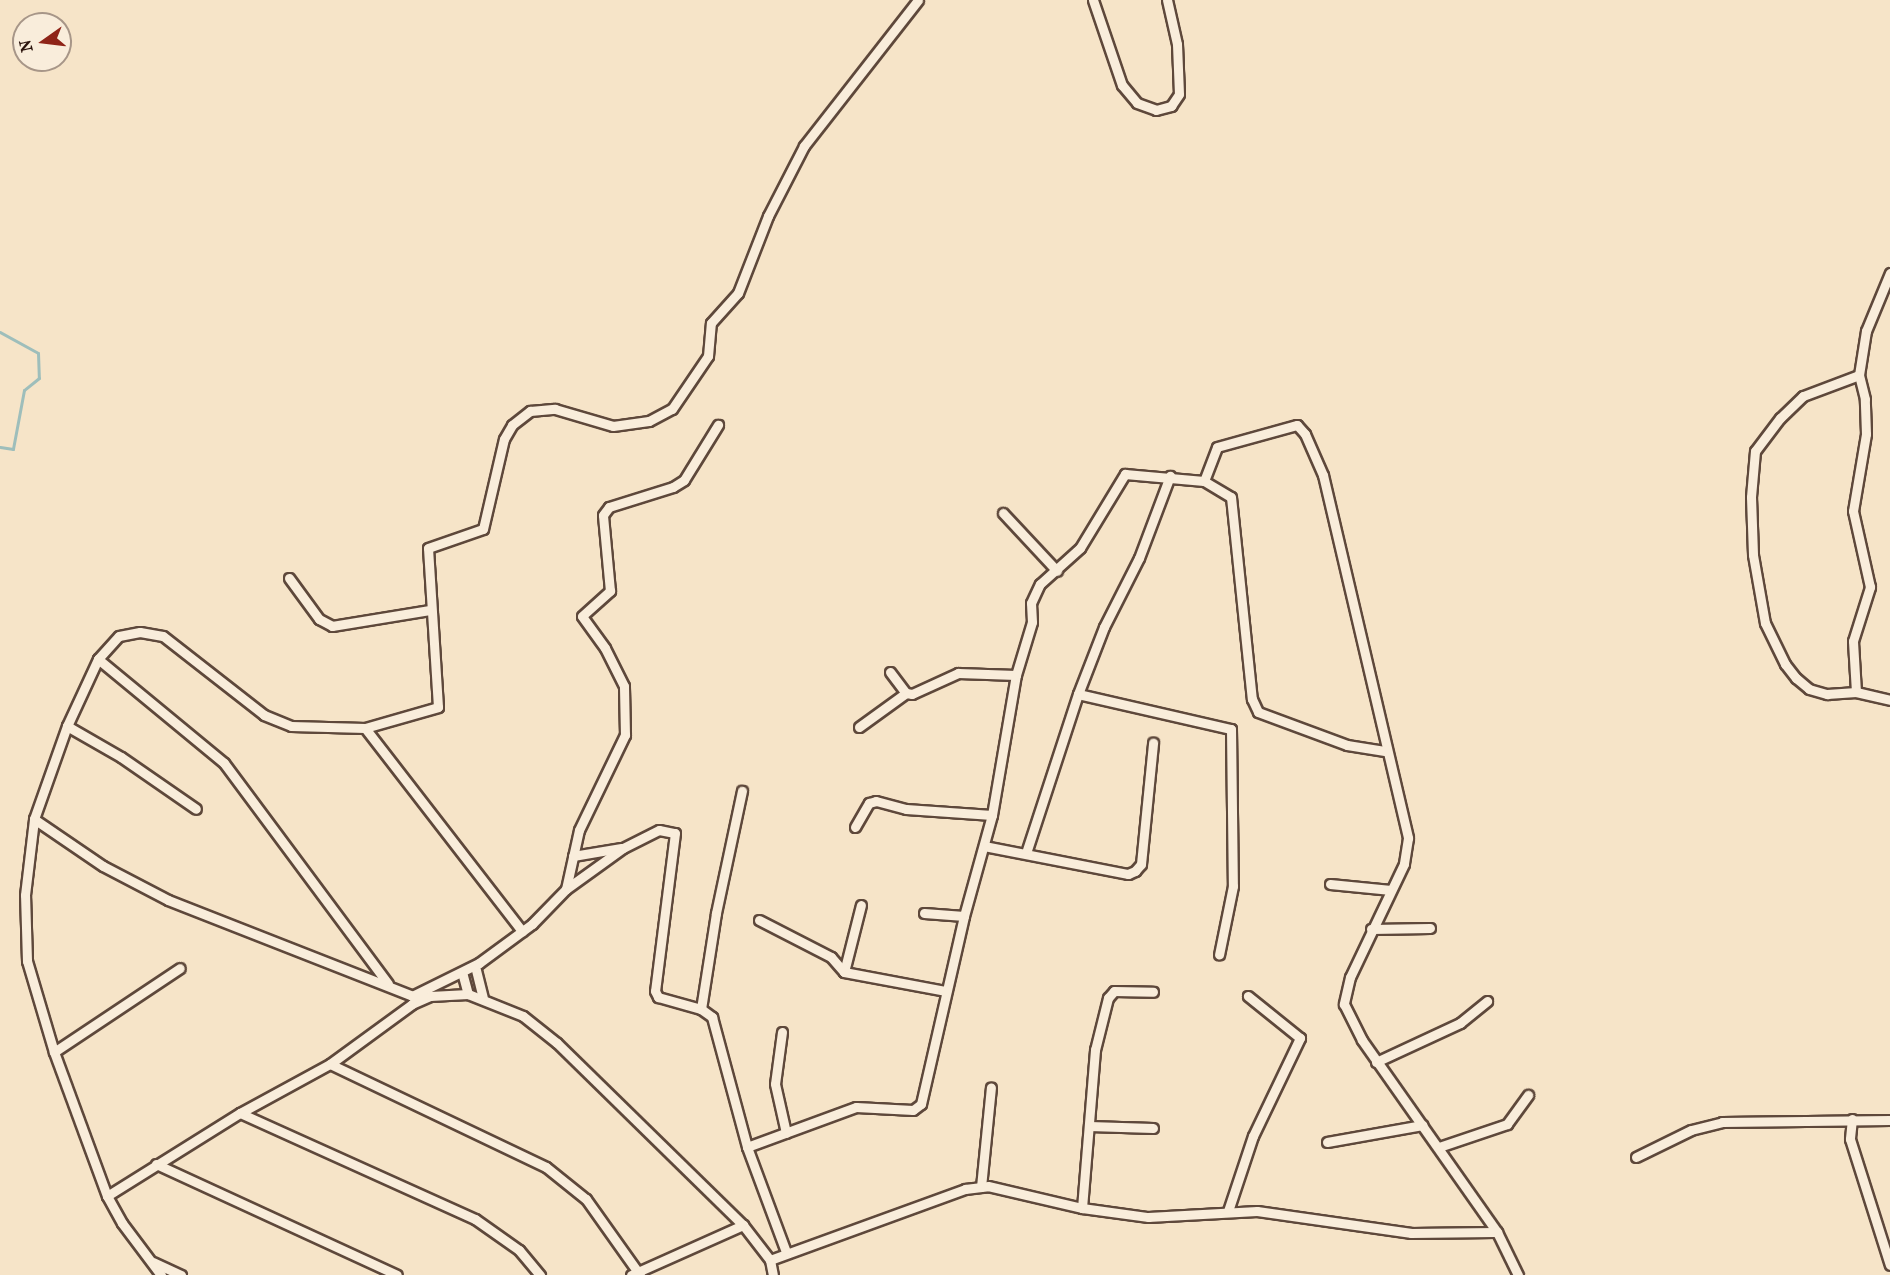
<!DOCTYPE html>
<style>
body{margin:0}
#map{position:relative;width:1890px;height:1275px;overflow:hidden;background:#f6e4c8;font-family:"IM FELL French Canon",serif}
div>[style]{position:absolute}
.stream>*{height:3px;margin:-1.5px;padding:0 1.5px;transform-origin:1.5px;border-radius:1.5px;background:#9ebebb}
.roads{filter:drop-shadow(2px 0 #5e483b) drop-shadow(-2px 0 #5e483b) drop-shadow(0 2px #5e483b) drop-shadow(0 -2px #5e483b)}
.street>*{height:9px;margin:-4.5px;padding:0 4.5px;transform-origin:4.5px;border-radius:4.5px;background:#f9eddb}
span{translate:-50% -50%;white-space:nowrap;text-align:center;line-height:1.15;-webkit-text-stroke:5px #f9eddb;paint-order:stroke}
.north{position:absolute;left:12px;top:12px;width:60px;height:60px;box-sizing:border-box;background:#f9eddb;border:2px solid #a79688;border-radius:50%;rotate:256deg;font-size:16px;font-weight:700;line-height:24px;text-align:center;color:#2b140c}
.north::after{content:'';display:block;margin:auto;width:21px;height:27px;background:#8f2418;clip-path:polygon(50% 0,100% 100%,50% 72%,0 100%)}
</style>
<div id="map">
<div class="stream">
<div style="left:0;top:332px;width:43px;rotate:28.9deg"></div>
<div style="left:38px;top:353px;width:25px;rotate:88deg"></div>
<div style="left:39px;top:378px;width:19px;rotate:141deg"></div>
<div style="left:24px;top:390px;width:60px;rotate:100.6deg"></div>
<div style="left:13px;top:449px;width:13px;rotate:-171deg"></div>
</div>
<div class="roads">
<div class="street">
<div style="left:1093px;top:0;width:90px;rotate:71.2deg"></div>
<div style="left:1122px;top:85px;width:23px;rotate:50deg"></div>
<div style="left:1137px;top:103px;width:20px;rotate:20deg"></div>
<div style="left:1156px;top:110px;width:16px;rotate:-15deg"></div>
<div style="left:1171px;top:106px;width:14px;rotate:-56deg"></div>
<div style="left:1179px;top:94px;width:50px;rotate:-92.3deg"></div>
<div style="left:1177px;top:44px;width:45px;rotate:-102.8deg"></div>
<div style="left:1859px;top:375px;width:60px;rotate:159.4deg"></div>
<div style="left:1803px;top:396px;width:32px;rotate:136deg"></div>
<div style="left:1780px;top:418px;width:41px;rotate:127.1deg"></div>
<div style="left:1755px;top:451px;width:46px;rotate:95deg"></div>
<div style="left:1751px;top:497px;width:58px;rotate:88deg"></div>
<div style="left:1753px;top:555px;width:69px;rotate:80deg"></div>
<div style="left:1765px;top:623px;width:46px;rotate:64deg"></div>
<div style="left:1785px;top:664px;width:18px;rotate:52deg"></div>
<div style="left:1796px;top:678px;width:17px;rotate:40deg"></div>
<div style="left:1809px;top:689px;width:19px;rotate:16deg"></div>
<div style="left:1827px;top:694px;width:29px;rotate:-4deg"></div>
<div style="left:1856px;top:692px;width:35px;rotate:13deg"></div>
<div style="left:1204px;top:481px;width:36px;rotate:-69deg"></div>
<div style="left:1217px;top:447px;width:83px;rotate:-15.4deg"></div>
<div style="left:1297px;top:425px;width:12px;rotate:48deg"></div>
<div style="left:1305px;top:434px;width:45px;rotate:66.3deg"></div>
<div style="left:1323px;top:475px;width:373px;rotate:76.8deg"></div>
<div style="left:1408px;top:838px;width:26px;rotate:99deg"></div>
<div style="left:1404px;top:864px;width:125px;rotate:115.5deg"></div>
<div style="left:1350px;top:977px;width:28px;rotate:103deg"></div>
<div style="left:1344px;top:1004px;width:40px;rotate:63.4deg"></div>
<div style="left:1362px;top:1040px;width:235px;rotate:54.9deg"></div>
<div style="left:1003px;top:513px;width:79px;rotate:47deg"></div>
<div style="left:289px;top:578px;width:51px;rotate:53.8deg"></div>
<div style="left:319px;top:619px;width:15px;rotate:28deg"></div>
<div style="left:332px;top:626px;width:99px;rotate:-9.3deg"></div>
<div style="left:98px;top:659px;width:163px;rotate:39.5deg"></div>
<div style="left:224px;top:763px;width:275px;rotate:53.4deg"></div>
<div style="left:890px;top:672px;width:26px;rotate:53deg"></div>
<div style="left:1856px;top:692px;width:51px;rotate:-93.4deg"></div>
<div style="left:1853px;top:641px;width:57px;rotate:-72.5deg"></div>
<div style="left:1870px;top:587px;width:78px;rotate:-102.6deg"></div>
<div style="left:1853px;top:511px;width:78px;rotate:-80.4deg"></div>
<div style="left:1866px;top:434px;width:35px;rotate:-92deg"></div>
<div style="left:1865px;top:399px;width:25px;rotate:-104deg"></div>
<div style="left:1859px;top:375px;width:45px;rotate:-81deg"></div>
<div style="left:1866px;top:331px;width:63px;rotate:-67.5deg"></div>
<div style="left:1078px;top:694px;width:157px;rotate:12.9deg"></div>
<div style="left:1231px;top:729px;width:157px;rotate:89.3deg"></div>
<div style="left:1233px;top:886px;width:70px;rotate:101.5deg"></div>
<div style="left:67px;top:726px;width:62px;rotate:29.9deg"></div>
<div style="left:121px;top:757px;width:91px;rotate:34.7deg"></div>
<div style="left:859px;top:727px;width:58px;rotate:-35.9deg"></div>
<div style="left:906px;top:693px;width:6px;rotate:9deg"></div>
<div style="left:912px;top:694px;width:51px;rotate:-24.5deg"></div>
<div style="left:958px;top:673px;width:58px;rotate:2deg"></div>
<div style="left:365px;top:728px;width:257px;rotate:52.3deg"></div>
<div style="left:34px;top:819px;width:83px;rotate:34.3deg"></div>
<div style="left:103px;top:866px;width:73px;rotate:27.6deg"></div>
<div style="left:168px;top:900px;width:265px;rotate:21.4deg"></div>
<div style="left:855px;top:827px;width:28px;rotate:-60deg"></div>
<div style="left:869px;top:803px;width:7px;rotate:-16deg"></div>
<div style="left:876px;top:801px;width:31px;rotate:15deg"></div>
<div style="left:906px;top:809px;width:86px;rotate:4deg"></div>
<div style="left:984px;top:846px;width:147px;rotate:11deg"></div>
<div style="left:1128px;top:874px;width:8px;rotate:-23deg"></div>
<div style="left:1135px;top:871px;width:9px;rotate:-49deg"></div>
<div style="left:1141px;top:864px;width:122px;rotate:-84.3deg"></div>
<div style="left:1026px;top:853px;width:167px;rotate:-71.9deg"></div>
<div style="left:1078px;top:694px;width:72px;rotate:-68.8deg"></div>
<div style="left:1104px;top:627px;width:77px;rotate:-63.1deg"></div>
<div style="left:1139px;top:558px;width:88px;rotate:-69.3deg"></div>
<div style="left:573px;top:856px;width:49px;rotate:-9.5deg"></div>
<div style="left:1330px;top:884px;width:61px;rotate:5.6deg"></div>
<div style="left:566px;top:889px;width:70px;rotate:-35.7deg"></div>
<div style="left:623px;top:848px;width:40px;rotate:-26.6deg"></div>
<div style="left:659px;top:830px;width:16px;rotate:11deg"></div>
<div style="left:675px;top:833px;width:159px;rotate:97.2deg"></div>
<div style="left:655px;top:991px;width:7px;rotate:63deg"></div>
<div style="left:658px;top:997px;width:45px;rotate:15.6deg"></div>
<div style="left:701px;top:1009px;width:14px;rotate:36deg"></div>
<div style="left:712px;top:1017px;width:135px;rotate:74.9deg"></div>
<div style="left:747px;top:1147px;width:112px;rotate:69.6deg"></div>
<div style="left:924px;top:913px;width:40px;rotate:4.3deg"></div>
<div style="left:759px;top:920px;width:81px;rotate:27.2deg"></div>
<div style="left:831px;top:957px;width:20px;rotate:49deg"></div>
<div style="left:844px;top:972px;width:104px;rotate:10.6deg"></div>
<div style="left:1371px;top:929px;width:59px;rotate:-1deg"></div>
<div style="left:475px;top:966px;width:32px;rotate:76deg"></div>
<div style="left:462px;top:972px;width:23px;rotate:75deg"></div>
<div style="left:844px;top:972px;width:69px;rotate:-75.8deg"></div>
<div style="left:412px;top:996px;width:75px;rotate:-26.2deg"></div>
<div style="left:479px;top:963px;width:66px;rotate:-36.3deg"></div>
<div style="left:532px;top:924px;width:49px;rotate:-45.8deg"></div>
<div style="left:566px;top:889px;width:60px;rotate:-77.6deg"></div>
<div style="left:579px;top:830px;width:106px;rotate:-64.2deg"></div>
<div style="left:625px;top:735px;width:49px;rotate:-91.2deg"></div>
<div style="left:624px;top:686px;width:42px;rotate:-116.6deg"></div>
<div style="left:605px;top:648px;width:39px;rotate:-126deg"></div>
<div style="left:582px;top:616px;width:38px;rotate:-42deg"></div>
<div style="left:610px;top:591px;width:76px;rotate:-95.3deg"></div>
<div style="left:603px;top:515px;width:10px;rotate:-53deg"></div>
<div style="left:609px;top:507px;width:67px;rotate:-17.4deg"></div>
<div style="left:673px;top:487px;width:13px;rotate:-32deg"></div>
<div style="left:684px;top:480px;width:65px;rotate:-58.3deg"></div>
<div style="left:701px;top:1009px;width:97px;rotate:-81.1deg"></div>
<div style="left:716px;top:913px;width:125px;rotate:-78deg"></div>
<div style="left:782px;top:1032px;width:52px;rotate:97.7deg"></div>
<div style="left:775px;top:1084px;width:50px;rotate:77.3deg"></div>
<div style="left:54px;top:1052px;width:151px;rotate:-33.7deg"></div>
<div style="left:1376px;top:1062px;width:93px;rotate:-24.9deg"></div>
<div style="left:1460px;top:1023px;width:35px;rotate:-39deg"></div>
<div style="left:330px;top:1064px;width:239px;rotate:25.5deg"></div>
<div style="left:546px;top:1167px;width:51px;rotate:38.7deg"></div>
<div style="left:586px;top:1199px;width:93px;rotate:54.6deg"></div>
<div style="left:240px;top:1113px;width:258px;rotate:24.3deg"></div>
<div style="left:475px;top:1219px;width:54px;rotate:35.2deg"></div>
<div style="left:519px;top:1250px;width:33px;rotate:50deg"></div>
<div style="left:1852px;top:1119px;width:20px;rotate:96deg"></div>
<div style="left:1850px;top:1139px;width:132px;rotate:72.4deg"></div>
<div style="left:1089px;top:1126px;width:64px;rotate:1.8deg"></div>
<div style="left:1327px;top:1142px;width:97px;rotate:-10.1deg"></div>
<div style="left:747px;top:1147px;width:116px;rotate:-20.2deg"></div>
<div style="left:856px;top:1107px;width:57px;rotate:3deg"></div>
<div style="left:913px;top:1110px;width:10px;rotate:-37deg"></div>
<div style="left:921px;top:1104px;width:193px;rotate:-77.1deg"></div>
<div style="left:964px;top:916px;width:105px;rotate:-74.5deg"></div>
<div style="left:992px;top:815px;width:142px;rotate:-80.3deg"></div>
<div style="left:1016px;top:675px;width:55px;rotate:-73.2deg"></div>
<div style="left:1032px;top:622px;width:19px;rotate:-93deg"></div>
<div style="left:1031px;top:603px;width:21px;rotate:-65deg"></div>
<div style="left:1040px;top:584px;width:54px;rotate:-42deg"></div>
<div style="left:1080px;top:548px;width:87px;rotate:-58.7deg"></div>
<div style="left:1125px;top:474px;width:79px;rotate:5.1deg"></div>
<div style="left:1204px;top:481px;width:31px;rotate:31deg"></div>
<div style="left:1231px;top:497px;width:203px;rotate:84.1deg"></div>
<div style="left:1252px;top:699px;width:14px;rotate:65deg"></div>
<div style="left:1258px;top:712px;width:95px;rotate:20.3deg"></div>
<div style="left:1347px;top:745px;width:38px;rotate:9deg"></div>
<div style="left:1439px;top:1147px;width:72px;rotate:-18.7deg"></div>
<div style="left:1507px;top:1124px;width:36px;rotate:-54deg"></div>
<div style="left:1636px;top:1157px;width:61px;rotate:-26.1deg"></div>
<div style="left:1691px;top:1130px;width:32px;rotate:-14deg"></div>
<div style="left:1722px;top:1122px;width:168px;rotate:-0.7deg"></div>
<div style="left:156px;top:1164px;width:265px;rotate:24.7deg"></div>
<div style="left:981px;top:1187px;width:100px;rotate:-84.3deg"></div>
<div style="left:107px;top:1196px;width:157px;rotate:-32deg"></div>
<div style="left:240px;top:1113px;width:102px;rotate:-28.6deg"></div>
<div style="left:330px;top:1064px;width:102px;rotate:-36.2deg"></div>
<div style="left:412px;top:1004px;width:20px;rotate:-24deg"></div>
<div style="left:430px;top:996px;width:38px;rotate:-3deg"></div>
<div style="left:468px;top:994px;width:59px;rotate:21.8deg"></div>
<div style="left:523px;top:1016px;width:43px;rotate:38.5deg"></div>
<div style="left:557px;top:1043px;width:260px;rotate:44.4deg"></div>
<div style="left:743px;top:1225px;width:44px;rotate:52.4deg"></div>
<div style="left:770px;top:1260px;width:15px;rotate:79deg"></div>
<div style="left:1082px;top:1208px;width:159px;rotate:-85.3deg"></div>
<div style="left:1095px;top:1050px;width:54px;rotate:-76deg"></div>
<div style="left:1108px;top:998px;width:9px;rotate:-49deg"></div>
<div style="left:1114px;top:991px;width:39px;rotate:1deg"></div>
<div style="left:1228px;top:1211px;width:79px;rotate:-71.6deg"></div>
<div style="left:1253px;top:1136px;width:109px;rotate:-64.4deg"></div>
<div style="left:1300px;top:1038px;width:67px;rotate:-141.1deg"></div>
<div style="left:770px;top:1260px;width:208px;rotate:-20deg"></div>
<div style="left:965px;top:1189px;width:23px;rotate:-7deg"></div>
<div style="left:988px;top:1186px;width:97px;rotate:13.2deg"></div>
<div style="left:1082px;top:1208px;width:67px;rotate:7.8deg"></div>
<div style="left:1148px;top:1217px;width:109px;rotate:-3.2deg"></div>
<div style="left:1257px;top:1211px;width:156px;rotate:8.1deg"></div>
<div style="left:1411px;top:1233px;width:86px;rotate:-0.7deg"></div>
<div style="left:1497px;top:1232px;width:48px;rotate:64deg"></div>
<div style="left:153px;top:1262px;width:31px;rotate:25deg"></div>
<div style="left:161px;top:1275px;width:65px;rotate:-126.9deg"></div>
<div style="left:122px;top:1223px;width:31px;rotate:-119deg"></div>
<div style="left:107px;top:1196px;width:153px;rotate:-110.2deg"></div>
<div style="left:54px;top:1052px;width:95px;rotate:-106.5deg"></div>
<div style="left:27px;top:961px;width:66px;rotate:-91.7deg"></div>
<div style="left:25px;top:895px;width:77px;rotate:-83.2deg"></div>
<div style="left:34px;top:819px;width:99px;rotate:-70.5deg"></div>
<div style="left:67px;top:726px;width:74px;rotate:-65.2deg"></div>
<div style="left:98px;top:659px;width:31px;rotate:-48deg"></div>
<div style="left:119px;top:636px;width:21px;rotate:-11deg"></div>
<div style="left:140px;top:632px;width:23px;rotate:10deg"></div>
<div style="left:163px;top:636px;width:128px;rotate:38deg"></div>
<div style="left:264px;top:715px;width:29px;rotate:22deg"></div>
<div style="left:291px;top:726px;width:74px;rotate:1.5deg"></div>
<div style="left:365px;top:728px;width:76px;rotate:-16deg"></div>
<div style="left:438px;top:707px;width:159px;rotate:-93.6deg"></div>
<div style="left:428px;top:548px;width:58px;rotate:-19.1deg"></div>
<div style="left:483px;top:529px;width:92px;rotate:-76.9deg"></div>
<div style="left:504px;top:439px;width:16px;rotate:-60deg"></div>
<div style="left:512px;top:425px;width:23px;rotate:-38deg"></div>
<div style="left:530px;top:411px;width:25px;rotate:-5deg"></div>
<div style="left:555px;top:409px;width:60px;rotate:16.3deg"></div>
<div style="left:613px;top:426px;width:36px;rotate:-8deg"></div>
<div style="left:649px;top:421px;width:26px;rotate:-28deg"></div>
<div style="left:672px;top:409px;width:64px;rotate:-55.8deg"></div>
<div style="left:708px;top:356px;width:33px;rotate:-85deg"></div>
<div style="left:711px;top:323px;width:40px;rotate:-48deg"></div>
<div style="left:738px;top:293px;width:83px;rotate:-68.7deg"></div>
<div style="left:768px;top:216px;width:79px;rotate:-62.8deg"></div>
<div style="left:804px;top:146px;width:185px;rotate:-52deg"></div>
<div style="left:631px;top:1275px;width:123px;rotate:-24.1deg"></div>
</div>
</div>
<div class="north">N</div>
</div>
